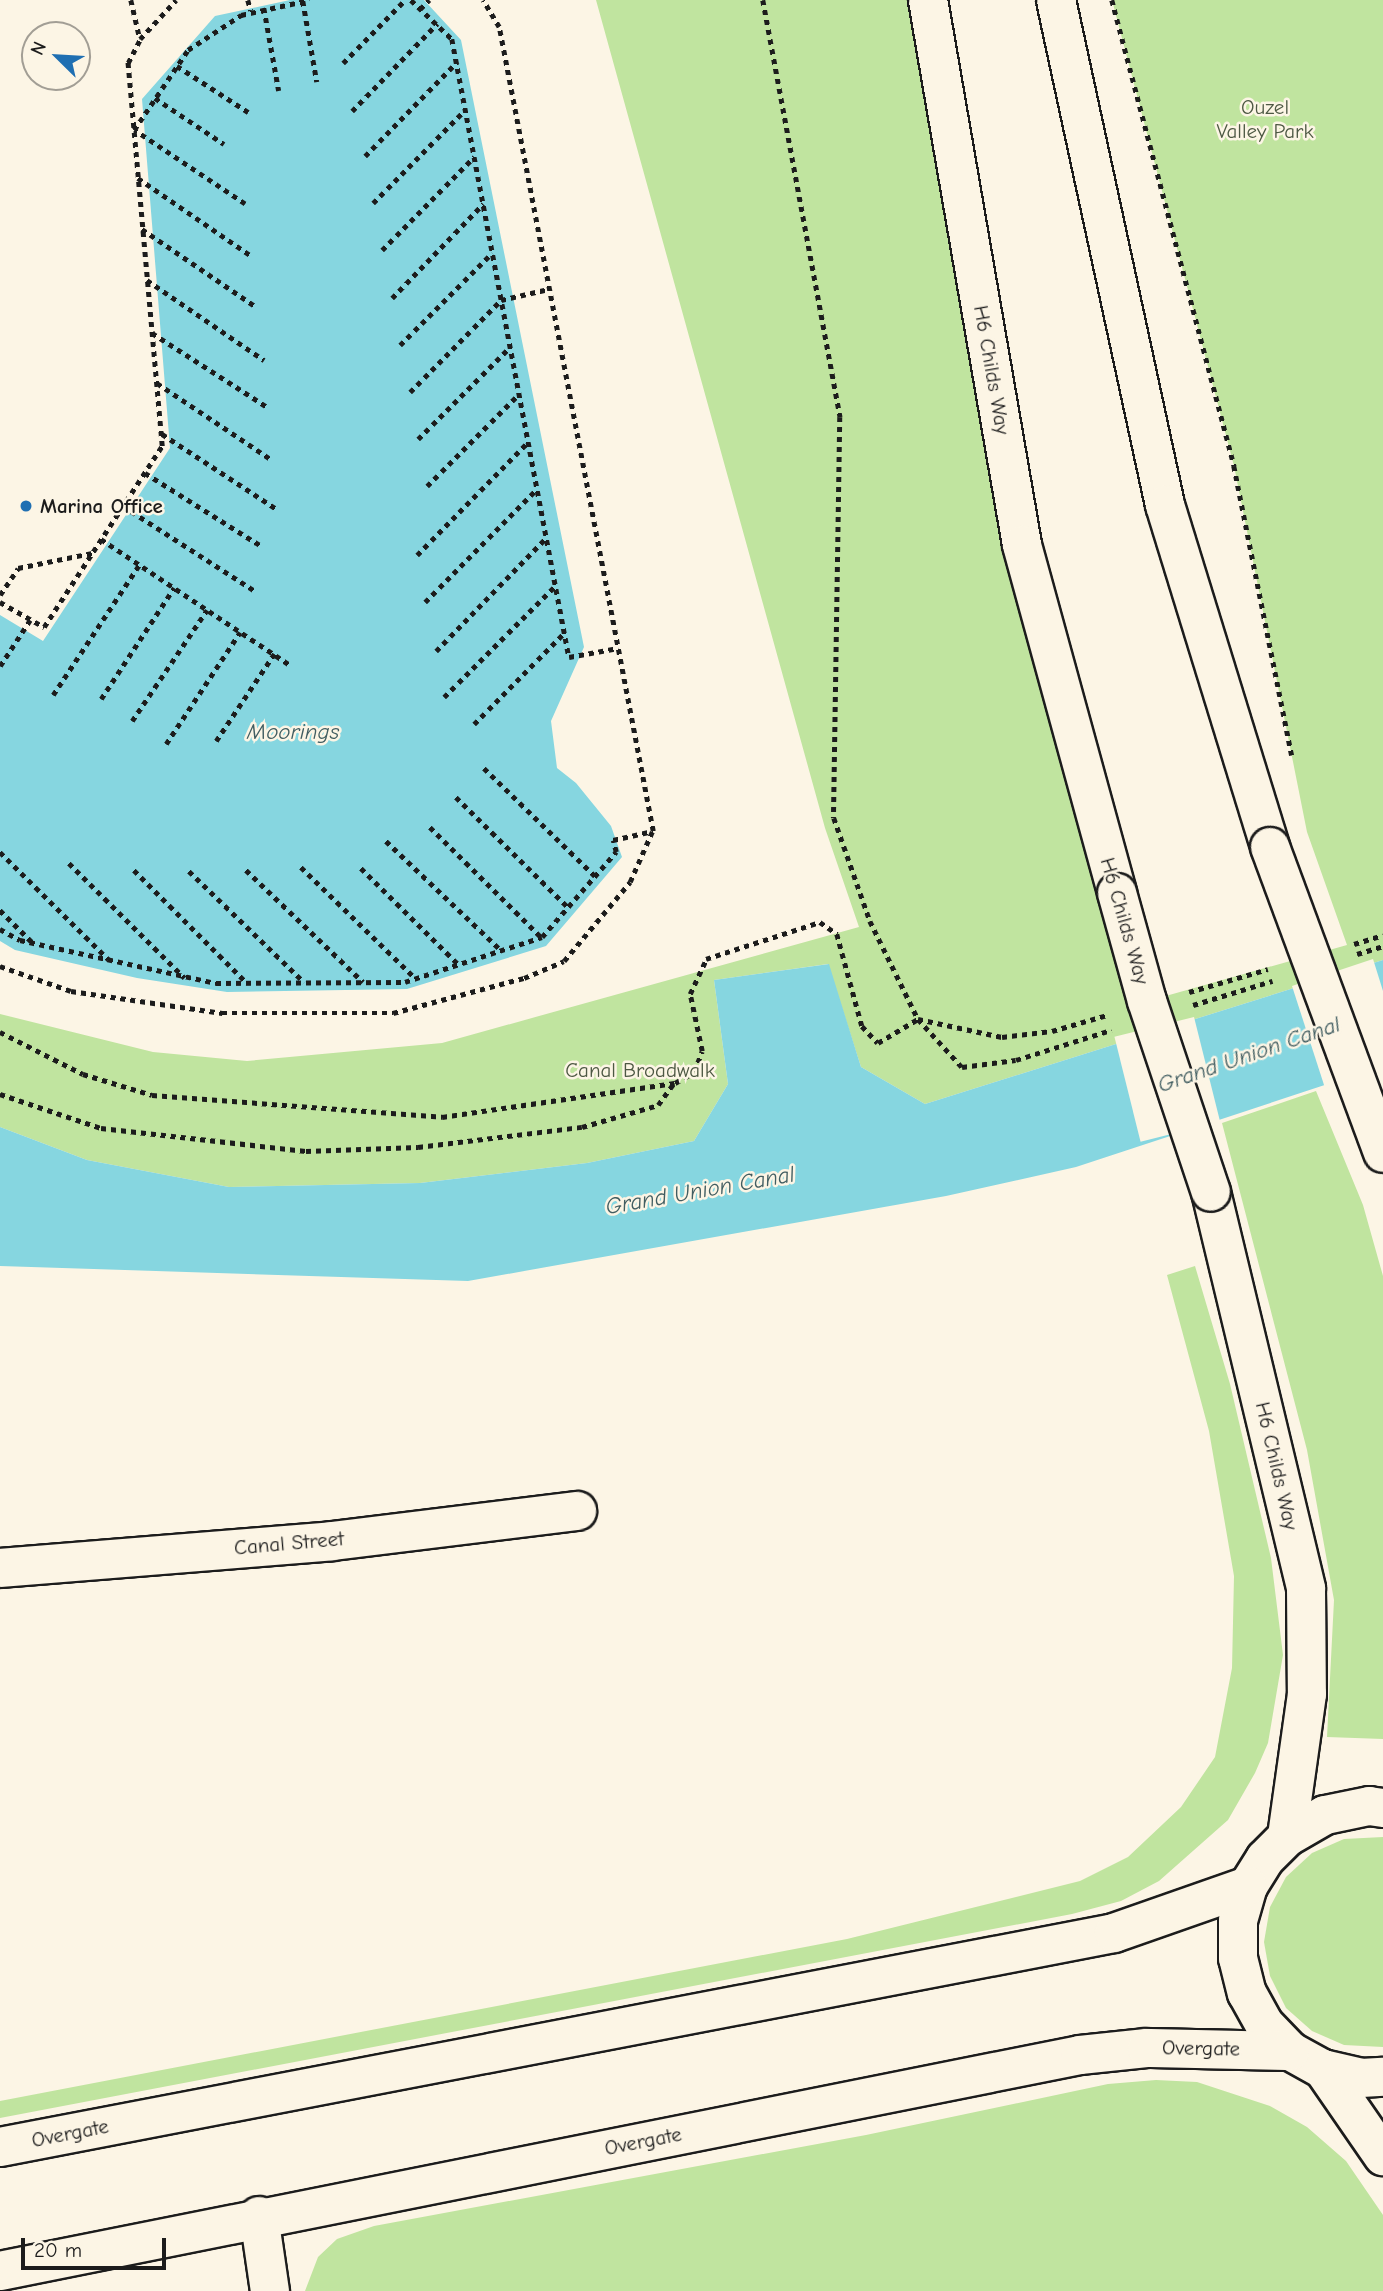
<!DOCTYPE html>
<style>
body{margin:0}
#map{position:relative;width:1383px;height:2291px;overflow:hidden;background:#fcf5e5;font-family:"Comic Neue",sans-serif}
div>[style]{position:absolute}
.green>*{inset:0;background:#c0e49f}
.water>*{inset:0;background:#86d6e0}
.pier>*{inset:0;background:#fcf5e5;transform-origin:0 0}
.path>*{height:4.5px;margin-top:-2.25px;transform-origin:0;background:repeating-linear-gradient(90deg,#1c1c1c 0 5px,transparent 0 10px)}
.roads{filter:drop-shadow(2px 0 #1c1c1c) drop-shadow(-2px 0 #1c1c1c) drop-shadow(0 2px #1c1c1c) drop-shadow(0 -2px #1c1c1c)}
.street>*{height:38px;margin:-19px;padding:0 19px;transform-origin:19px;border-radius:19px;background:#fcf5e5}
.secondary>*{height:38px;margin:-19px;padding:0 19px;transform-origin:19px;border-radius:19px;background:#fcf5e5}
.bridges{filter:drop-shadow(2px 0 #1c1c1c) drop-shadow(-2px 0 #1c1c1c) drop-shadow(0 2px #1c1c1c) drop-shadow(0 -2px #1c1c1c)}
.secondary-bridge>*{height:38px;margin:-19px;padding:0 19px;transform-origin:19px;border-radius:19px;background:#fcf5e5}
.dots>*{width:19px;height:19px;translate:-50% -50%;box-sizing:border-box;border:4px solid #fcf5e5;border-radius:50%}
span{translate:-50% -50%;white-space:nowrap;text-align:center;line-height:1.15;-webkit-text-stroke:5px #fcf5e5;paint-order:stroke}
.park-label{font-size:21px;color:#4d5843}
.street-label{font-size:21px;color:#1c1c1c}
.poi-label{font-size:21px;color:#1c1c1c;font-weight:700}
.left{translate:0 -50%;text-align:left}
.water-label{font-size:23px;color:#415d61;font-style:italic}
.north{position:absolute;left:21px;top:21px;width:70px;height:70px;box-sizing:border-box;background:#fcf5e5;border:2px solid #a29e95;border-radius:50%;rotate:294deg;font-size:19px;font-weight:700;line-height:28px;text-align:center;color:#1c1c1c}
.north::after{content:'';display:block;margin:auto;width:24px;height:32px;background:#1f6fb2;clip-path:polygon(50% 0,100% 100%,50% 72%,0 100%)}
.scale{position:absolute;left:21px;top:2238px;width:145px;height:32px;box-sizing:border-box;border:4px solid #1c1c1c;border-top:0;padding-left:9px;font-size:21px;line-height:24px;white-space:nowrap;color:#1c1c1c;-webkit-text-stroke:5px #fcf5e5;paint-order:stroke}
</style>
<div id="map">
<div class="green">
<div style="clip-path:polygon(596px 0,928px 0,1022px 545px,1148px 1001px,1347px 945px,1307px 832px,1234px 466px,1112px 0,1383px 0,1383px 960px,925px 1104px,861px 1067px,828px 964px,714px 980px,728px 1084px,694px 1141px,587px 1163px,420px 1183px,229px 1187px,87px 1160px,0 1127px,0 1014px,153px 1052px,247px 1061px,442px 1043px,859px 927px,825px 828px)"></div>
<div style="clip-path:polygon(1316px 1091px,1363px 1205px,1383px 1276px,1383px 1739px,1327px 1737px,1334px 1600px,1307px 1450px,1222px 1123px)"></div>
<div style="clip-path:polygon(1195px 1266px,1230px 1384px,1271px 1558px,1283px 1655px,1268px 1743px,1255px 1773px,1228px 1820px,1159px 1881px,1121px 1901px,1072px 1914px,0 2118px,0 2101px,847px 1939px,1080px 1881px,1128px 1857px,1181px 1807px,1215px 1757px,1232px 1668px,1234px 1576px,1209px 1431px,1167px 1275px)"></div>
<div style="clip-path:polygon(1383px 1837px,1383px 2047px,1344px 2045px,1312px 2031px,1286px 2008px,1270px 1976px,1264px 1942px,1270px 1907px,1286px 1877px,1312px 1853px,1344px 1839px)"></div>
<div style="clip-path:polygon(1156px 2080px,1197px 2082px,1270px 2106px,1307px 2127px,1346px 2161px,1383px 2215px,1383px 2291px,305px 2291px,318px 2257px,337px 2239px,374px 2226px,866px 2135px,1108px 2084px)"></div>
</div>
<div class="water">
<div style="clip-path:polygon(290px 0,424px 0,461px 40px,584px 647px,551px 721px,557px 768px,576px 783px,611px 826px,622px 857px,546px 946px,407px 989px,227px 992px,137px 978px,15px 950px,0 941px,0 615px,43px 641px,170px 448px,142px 99px,215px 16px)"></div>
<div style="clip-path:polygon(1383px 960px,1383px 1061px,1352px 1076px,1076px 1167px,946px 1196px,468px 1281px,0 1266px,0 1127px,87px 1160px,229px 1187px,420px 1183px,587px 1163px,694px 1141px,728px 1084px,714px 980px,829px 964px,861px 1067px,925px 1104px)"></div>
</div>
<div class="pier">
<div style="clip-path:polygon(1373px 959px,1383px 991px,1383px 1065px,1325px 1088px,1292px 986px)"></div>
<div style="left:1194px;top:1017px;width:108px;height:82px;rotate:76deg"></div>
</div>
<div class="path">
<div style="left:131px;top:0;width:40px;rotate:77deg"></div>
<div style="left:248px;top:0;width:11px;rotate:75deg"></div>
<div style="left:411px;top:0;width:57px;rotate:43.6deg"></div>
<div style="left:452px;top:39px;width:629px;rotate:79.28deg"></div>
<div style="left:569px;top:657px;width:50px;rotate:-10.4deg"></div>
<div style="left:763px;top:0;width:424px;rotate:79.5deg"></div>
<div style="left:840px;top:417px;width:401px;rotate:90.9deg"></div>
<div style="left:834px;top:818px;width:109px;rotate:70.7deg"></div>
<div style="left:870px;top:921px;width:109px;rotate:63.9deg"></div>
<div style="left:918px;top:1019px;width:65px;rotate:47.5deg"></div>
<div style="left:962px;top:1067px;width:54px;rotate:-7.4deg"></div>
<div style="left:1016px;top:1060px;width:100px;rotate:-17.5deg"></div>
<div style="left:1112px;top:0;width:482px;rotate:75.3deg"></div>
<div style="left:1234px;top:466px;width:295px;rotate:78.7deg"></div>
<div style="left:303px;top:1px;width:82px;rotate:80.2deg"></div>
<div style="left:264px;top:8px;width:84px;rotate:79.8deg"></div>
<div style="left:420px;top:9px;width:13px;rotate:-45deg"></div>
<div style="left:343px;top:63px;width:88px;rotate:-45.5deg"></div>
<div style="left:177px;top:66px;width:85px;rotate:32.9deg"></div>
<div style="left:155px;top:98px;width:83px;rotate:33.7deg"></div>
<div style="left:352px;top:111px;width:122px;rotate:-45.7deg"></div>
<div style="left:365px;top:156px;width:132px;rotate:-45.6deg"></div>
<div style="left:138px;top:178px;width:136px;rotate:34.5deg"></div>
<div style="left:373px;top:203px;width:131px;rotate:-45.3deg"></div>
<div style="left:245px;top:204px;width:133px;rotate:-146.3deg"></div>
<div style="left:134px;top:130px;width:97px;rotate:-56deg"></div>
<div style="left:188px;top:50px;width:64px;rotate:-33.4deg"></div>
<div style="left:241px;top:15px;width:70px;rotate:-12.4deg"></div>
<div style="left:142px;top:229px;width:137px;rotate:34.3deg"></div>
<div style="left:382px;top:250px;width:131px;rotate:-45.3deg"></div>
<div style="left:147px;top:280px;width:142px;rotate:34.4deg"></div>
<div style="left:392px;top:298px;width:131px;rotate:-45.9deg"></div>
<div style="left:152px;top:333px;width:139px;rotate:32.7deg"></div>
<div style="left:400px;top:345px;width:130px;rotate:-45deg"></div>
<div style="left:157px;top:383px;width:138px;rotate:33.8deg"></div>
<div style="left:410px;top:392px;width:129px;rotate:-45.3deg"></div>
<div style="left:501px;top:300px;width:49px;rotate:-12.9deg"></div>
<div style="left:162px;top:434px;width:139px;rotate:33.2deg"></div>
<div style="left:418px;top:439px;width:130px;rotate:-45deg"></div>
<div style="left:145px;top:473px;width:136px;rotate:32.1deg"></div>
<div style="left:427px;top:486px;width:129px;rotate:-45deg"></div>
<div style="left:123px;top:506px;width:157px;rotate:32.8deg"></div>
<div style="left:101px;top:539px;width:227px;rotate:33.7deg"></div>
<div style="left:417px;top:555px;width:158px;rotate:-45.5deg"></div>
<div style="left:0;top:595px;width:32px;rotate:-56deg"></div>
<div style="left:18px;top:568px;width:76px;rotate:-11.5deg"></div>
<div style="left:0;top:602px;width:51px;rotate:29.6deg"></div>
<div style="left:44px;top:627px;width:216px;rotate:-56.9deg"></div>
<div style="left:162px;top:446px;width:385px;rotate:-95.1deg"></div>
<div style="left:128px;top:63px;width:27px;rotate:-63deg"></div>
<div style="left:140px;top:39px;width:53px;rotate:-47.3deg"></div>
<div style="left:425px;top:602px;width:159px;rotate:-45.3deg"></div>
<div style="left:436px;top:651px;width:158px;rotate:-45.8deg"></div>
<div style="left:0;top:666px;width:55px;rotate:-56.9deg"></div>
<div style="left:53px;top:695px;width:156px;rotate:-56.5deg"></div>
<div style="left:444px;top:697px;width:157px;rotate:-45deg"></div>
<div style="left:101px;top:699px;width:133px;rotate:-56.7deg"></div>
<div style="left:132px;top:721px;width:134px;rotate:-56deg"></div>
<div style="left:474px;top:724px;width:128px;rotate:-45.3deg"></div>
<div style="left:216px;top:741px;width:105px;rotate:-56.3deg"></div>
<div style="left:166px;top:744px;width:134px;rotate:-56.5deg"></div>
<div style="left:484px;top:768px;width:155px;rotate:44.2deg"></div>
<div style="left:456px;top:797px;width:157px;rotate:44.5deg"></div>
<div style="left:430px;top:827px;width:156px;rotate:44.7deg"></div>
<div style="left:386px;top:841px;width:158px;rotate:43.5deg"></div>
<div style="left:0;top:852px;width:153px;rotate:44.7deg"></div>
<div style="left:69px;top:863px;width:163px;rotate:44.8deg"></div>
<div style="left:301px;top:867px;width:159px;rotate:44.2deg"></div>
<div style="left:361px;top:868px;width:136px;rotate:44.7deg"></div>
<div style="left:134px;top:870px;width:160px;rotate:45deg"></div>
<div style="left:246px;top:870px;width:162px;rotate:43.7deg"></div>
<div style="left:189px;top:871px;width:160px;rotate:44deg"></div>
<div style="left:0;top:910px;width:48px;rotate:45deg"></div>
<div style="left:0;top:929px;width:23px;rotate:29deg"></div>
<div style="left:20px;top:940px;width:201px;rotate:12.4deg"></div>
<div style="left:216px;top:983px;width:189px;rotate:-0.3deg"></div>
<div style="left:405px;top:982px;width:144px;rotate:-18.2deg"></div>
<div style="left:542px;top:937px;width:113px;rotate:-49deg"></div>
<div style="left:616px;top:852px;width:12px;rotate:-104deg"></div>
<div style="left:613px;top:840px;width:41px;rotate:-12.7deg"></div>
<div style="left:653px;top:831px;width:819px;rotate:-100.84deg"></div>
<div style="left:499px;top:27px;width:31px;rotate:-121deg"></div>
<div style="left:1354px;top:944px;width:30px;rotate:-17deg"></div>
<div style="left:1357px;top:954px;width:27px;rotate:-17deg"></div>
<div style="left:0;top:966px;width:75px;rotate:19.4deg"></div>
<div style="left:71px;top:991px;width:153px;rotate:8.3deg"></div>
<div style="left:222px;top:1013px;width:171px"></div>
<div style="left:393px;top:1013px;width:136px;rotate:-15deg"></div>
<div style="left:524px;top:978px;width:43px;rotate:-23deg"></div>
<div style="left:564px;top:961px;width:103px;rotate:-50.1deg"></div>
<div style="left:630px;top:882px;width:55px;rotate:-66.3deg"></div>
<div style="left:1189px;top:992px;width:82px;rotate:-16.2deg"></div>
<div style="left:1193px;top:1005px;width:83px;rotate:-16.9deg"></div>
<div style="left:0;top:1032px;width:93px;rotate:26.8deg"></div>
<div style="left:83px;top:1074px;width:72px;rotate:16.9deg"></div>
<div style="left:152px;top:1095px;width:291px;rotate:4.3deg"></div>
<div style="left:442px;top:1117px;width:235px;rotate:-8.3deg"></div>
<div style="left:675px;top:1083px;width:22px;rotate:-30deg"></div>
<div style="left:694px;top:1072px;width:22px;rotate:-69deg"></div>
<div style="left:702px;top:1051px;width:58px;rotate:-101.9deg"></div>
<div style="left:690px;top:994px;width:38px;rotate:-65deg"></div>
<div style="left:706px;top:959px;width:120px;rotate:-18deg"></div>
<div style="left:820px;top:922px;width:21px;rotate:35deg"></div>
<div style="left:837px;top:934px;width:95px;rotate:74.8deg"></div>
<div style="left:862px;top:1026px;width:23px;rotate:47deg"></div>
<div style="left:878px;top:1043px;width:47px;rotate:-31deg"></div>
<div style="left:918px;top:1019px;width:86px;rotate:12.1deg"></div>
<div style="left:1002px;top:1037px;width:50px;rotate:-6.8deg"></div>
<div style="left:1052px;top:1031px;width:57px;rotate:-16.2deg"></div>
<div style="left:0;top:1094px;width:107px;rotate:18.6deg"></div>
<div style="left:101px;top:1128px;width:206px;rotate:6.4deg"></div>
<div style="left:306px;top:1151px;width:112px;rotate:-2deg"></div>
<div style="left:418px;top:1147px;width:165px;rotate:-7deg"></div>
<div style="left:582px;top:1127px;width:79px;rotate:-16.1deg"></div>
<div style="left:658px;top:1105px;width:27px;rotate:-54deg"></div>
</div>
<div class="roads">
<div class="street">
<div style="left:0;top:1568px;width:333px;rotate:-4.6deg"></div>
<div style="left:332px;top:1541px;width:247px;rotate:-7deg"></div>
<div style="left:259px;top:2216px;width:76px;rotate:81.7deg"></div>
</div>
<div class="secondary">
<div style="left:928px;top:0;width:553px;rotate:80.21deg"></div>
<div style="left:1022px;top:545px;width:361px;rotate:74.7deg"></div>
<div style="left:1056px;top:0;width:517px;rotate:77.82deg"></div>
<div style="left:1165px;top:505px;width:358px;rotate:72.9deg"></div>
<div style="left:1211px;top:1192px;width:408px;rotate:76.5deg"></div>
<div style="left:1306px;top:1589px;width:105px;rotate:89.5deg"></div>
<div style="left:1307px;top:1694px;width:144px;rotate:98deg"></div>
<div style="left:1383px;top:1808px;width:14px;rotate:-172deg"></div>
<div style="left:1369px;top:1806px;width:45px;rotate:168.4deg"></div>
<div style="left:1325px;top:1815px;width:44px;rotate:149.9deg"></div>
<div style="left:1287px;top:1837px;width:31px;rotate:135deg"></div>
<div style="left:1265px;top:1859px;width:32px;rotate:122deg"></div>
<div style="left:1248px;top:1886px;width:36px;rotate:106deg"></div>
<div style="left:1238px;top:1921px;width:37px;rotate:90deg"></div>
<div style="left:1238px;top:1958px;width:36px;rotate:76deg"></div>
<div style="left:1247px;top:1993px;width:37px;rotate:61deg"></div>
<div style="left:1265px;top:2025px;width:36px;rotate:46deg"></div>
<div style="left:1290px;top:2051px;width:38px;rotate:29deg"></div>
<div style="left:1323px;top:2069px;width:39px;rotate:13deg"></div>
<div style="left:1361px;top:2078px;width:22px;rotate:-3deg"></div>
<div style="left:1323px;top:2069px;width:106px;rotate:55.4deg"></div>
<div style="left:0;top:2147px;width:1134px;rotate:-10.87deg"></div>
<div style="left:1114px;top:1933px;width:142px;rotate:-19.3deg"></div>
<div style="left:0;top:2271px;width:1101px;rotate:-11.31deg"></div>
<div style="left:1080px;top:2055px;width:67px;rotate:-6deg"></div>
<div style="left:1147px;top:2048px;width:143px;rotate:1.2deg"></div>
</div>
</div>
<div class="bridges">
<div class="secondary-bridge">
<div style="left:1270px;top:847px;width:326px;rotate:69.7deg"></div>
<div style="left:1117px;top:893px;width:112px;rotate:74.5deg"></div>
<div style="left:1147px;top:1001px;width:201px;rotate:71.5deg"></div>
</div>
</div>
<div class="dots">
<div style="left:26px;top:506px;background:#1f6fb2"></div>
</div>
<div class="park-label">
<span style="left:1265px;top:119px">Ouzel<br>Valley Park</span>
<span style="left:640px;top:1070px">Canal Broadwalk</span>
</div>
<div class="street-label">
<span style="left:992px;top:370px;rotate:80deg">H6 Childs Way</span>
<span style="left:1125px;top:921px;rotate:74deg">H6 Childs Way</span>
<span style="left:1277px;top:1466px;rotate:77deg">H6 Childs Way</span>
<span style="left:289px;top:1543px;rotate:-5deg">Canal Street</span>
<span style="left:1201px;top:2048px;rotate:1deg">Overgate</span>
<span style="left:70px;top:2133px;rotate:-11deg">Overgate</span>
<span style="left:643px;top:2141px;rotate:-11deg">Overgate</span>
</div>
<div class="poi-label">
<span class="left" style="left:40px;top:506px">Marina Office</span>
</div>
<div class="water-label">
<span style="left:293px;top:732px">Moorings</span>
<span style="left:1249px;top:1055px;rotate:-19deg">Grand Union Canal</span>
<span style="left:700px;top:1191px;rotate:-10deg">Grand Union Canal</span>
</div>
<div class="north">N</div>
<div class="scale">20 m</div>
</div>
